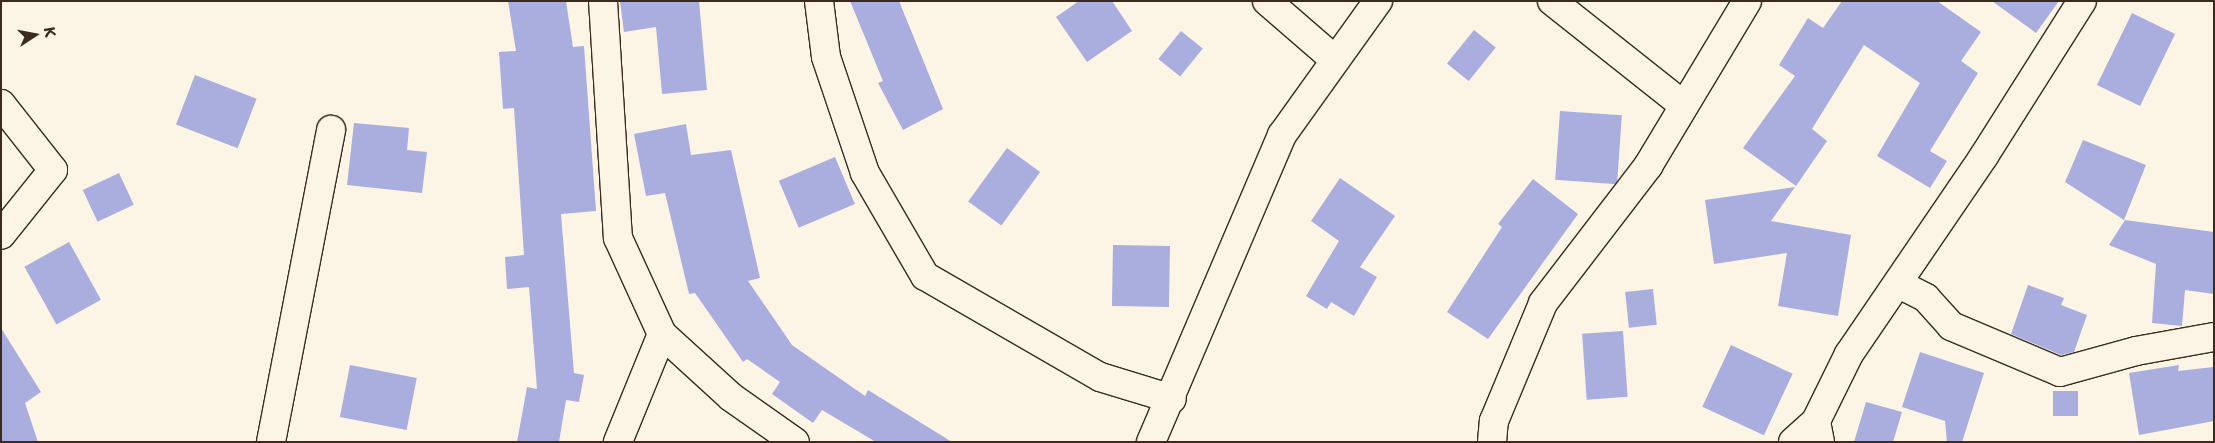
<!DOCTYPE html>
<style>
body{margin:0}
#map{position:relative;width:2215px;height:443px;overflow:hidden;background:#fcf5e5;font-family:"Playpen Sans",sans-serif}
div>[style]{position:absolute}
.building>*{inset:0;background:#a9aedf;transform-origin:0 0}
.roads{filter:drop-shadow(1px 0 #3b2a1e) drop-shadow(-1px 0 #3b2a1e) drop-shadow(0 1px #3b2a1e) drop-shadow(0 -1px #3b2a1e)}
.street>*{height:28px;margin:-14px;padding:0 14px;transform-origin:14px;border-radius:14px;background:#fcf5e5}
span{translate:-50% -50%;white-space:nowrap;text-align:center;line-height:1.15;-webkit-text-stroke:4px #fcf5e5;paint-order:stroke}
.frame{position:absolute;inset:0;border:2px solid #3b2a1e;pointer-events:none}
.north{position:absolute;left:10px;top:10px;width:50px;height:50px;-webkit-text-stroke:4px #fcf5e5;paint-order:stroke;rotate:79deg;font-size:14px;font-weight:700;line-height:20px;text-align:center;color:#3b2a1e}
.north::after{content:'';display:block;margin:auto;width:18px;height:22px;background:#3b2a1e;clip-path:polygon(50% 0,100% 100%,50% 72%,0 100%)}
</style>
<div id="map">
<div class="building">
<div style="clip-path:polygon(508px 1px,566px 1px,573px 47px,584px 46px,596px 211px,561px 214px,574px 373px,584px 375px,579px 402px,566px 400px,559px 442px,517px 442px,527px 387px,537px 389px,529px 287px,507px 289px,505px 257px,524px 255px,514px 108px,503px 109px,499px 52px,516px 51px)"></div>
<div style="clip-path:polygon(620px 1px,699px 1px,707px 90px,662px 94px,656px 27px,624px 32px)"></div>
<div style="clip-path:polygon(850px 1px,899px 1px,943px 109px,903px 130px,878px 83px,883px 81px)"></div>
<div style="clip-path:polygon(1079px 1px,1112px 1px,1132px 31px,1087px 62px,1056px 17px)"></div>
<div style="clip-path:polygon(1842px 1px,1937px 1px,1981px 32px,1961px 61px,1978px 73px,1930px 151px,1947px 161px,1930px 188px,1877px 156px,1920px 83px,1864px 45px,1812px 129px,1827px 141px,1796px 186px,1743px 148px,1795px 76px,1779px 65px,1808px 18px,1823px 28px)"></div>
<div style="clip-path:polygon(1992px 1px,2059px 1px,2036px 33px)"></div>
<div style="left:2132px;top:13px;width:48px;height:80px;rotate:26deg"></div>
<div style="left:1474px;top:30px;width:28px;height:43px;rotate:39deg"></div>
<div style="left:1181px;top:31px;width:28px;height:36px;rotate:39deg"></div>
<div style="left:195px;top:75px;width:66px;height:53px;rotate:21deg"></div>
<div style="left:1560px;top:111px;width:62px;height:69px;rotate:4deg"></div>
<div style="clip-path:polygon(354px 123px,409px 128px,407px 150px,427px 152px,422px 193px,347px 185px)"></div>
<div style="clip-path:polygon(686px 124px,691px 155px,731px 150px,760px 278px,748px 281px,792px 345px,865px 396px,868px 390px,952px 442px,876px 442px,822px 410px,813px 423px,772px 394px,780px 382px,747px 359px,743px 362px,695px 293px,689px 294px,665px 193px,646px 196px,634px 134px)"></div>
<div style="clip-path:polygon(2083px 140px,2146px 165px,2124px 220px,2065px 182px)"></div>
<div style="left:1007px;top:148px;width:41px;height:66px;rotate:36deg"></div>
<div style="left:835px;top:157px;width:51px;height:61px;rotate:67deg"></div>
<div style="left:119px;top:173px;width:35px;height:40px;rotate:65deg"></div>
<div style="clip-path:polygon(1340px 178px,1395px 216px,1360px 267px,1377px 277px,1354px 316px,1331px 302px,1327px 309px,1306px 296px,1339px 241px,1311px 221px)"></div>
<div style="clip-path:polygon(1533px 179px,1578px 214px,1488px 339px,1447px 312px,1502px 227px,1498px 224px)"></div>
<div style="clip-path:polygon(1795px 187px,1771px 221px,1851px 235px,1838px 316px,1778px 306px,1787px 253px,1714px 264px,1705px 200px)"></div>
<div style="clip-path:polygon(2125px 220px,2214px 232px,2214px 294px,2185px 290px,2182px 326px,2152px 323px,2156px 264px,2109px 245px)"></div>
<div style="left:69px;top:242px;width:66px;height:51px;rotate:61deg"></div>
<div style="left:1113px;top:245px;width:57px;height:61px;rotate:1deg"></div>
<div style="clip-path:polygon(2028px 285px,2064px 298px,2061px 305px,2087px 315px,2074px 352px,2061px 355px,2011px 334px)"></div>
<div style="left:1653px;top:289px;width:36px;height:28px;rotate:84deg"></div>
<div style="clip-path:polygon(1px 328px,41px 392px,25px 403px,38px 442px,1px 442px)"></div>
<div style="left:1623px;top:331px;width:66px;height:41px;rotate:86deg"></div>
<div style="left:1731px;top:345px;width:68px;height:68px;rotate:25deg"></div>
<div style="clip-path:polygon(1920px 352px,1984px 373px,1962px 442px,1947px 442px,1945px 421px,1902px 407px)"></div>
<div style="left:350px;top:365px;width:68px;height:53px;rotate:11deg"></div>
<div style="clip-path:polygon(2179px 365px,2178px 371px,2214px 367px,2214px 421px,2139px 435px,2129px 373px)"></div>
<div style="left:2053px;top:391px;width:25px;height:25px"></div>
<div style="clip-path:polygon(1866px 402px,1902px 412px,1893px 442px,1854px 442px)"></div>
</div>
<div class="roads">
<div class="street">
<div style="left:603px;top:1px;width:237px;rotate:86.4deg"></div>
<div style="left:618px;top:238px;width:106px;rotate:65.4deg"></div>
<div style="left:662px;top:334px;width:117px;rotate:112.2deg"></div>
<div style="left:819px;top:1px;width:56px;rotate:82.9deg"></div>
<div style="left:826px;top:57px;width:122px;rotate:71.4deg"></div>
<div style="left:865px;top:173px;width:119px;rotate:59.8deg"></div>
<div style="left:925px;top:276px;width:202px;rotate:30deg"></div>
<div style="left:1100px;top:377px;width:75px;rotate:17deg"></div>
<div style="left:1267px;top:1px;width:90px;rotate:40.9deg"></div>
<div style="left:1552px;top:1px;width:167px;rotate:38.4deg"></div>
<div style="left:1px;top:104px;width:84px;rotate:51.8deg"></div>
<div style="left:53px;top:170px;width:83px;rotate:128.7deg"></div>
<div style="left:1899px;top:284px;width:30px;rotate:27deg"></div>
<div style="left:1926px;top:298px;width:38px;rotate:48deg"></div>
<div style="left:1951px;top:326px;width:118px;rotate:22.9deg"></div>
<div style="left:2060px;top:372px;width:79px;rotate:-15.4deg"></div>
<div style="left:2136px;top:351px;width:79px;rotate:-10.2deg"></div>
<div style="left:662px;top:334px;width:93px;rotate:42.4deg"></div>
<div style="left:731px;top:397px;width:78px;rotate:35.1deg"></div>
<div style="left:271px;top:442px;width:318px;rotate:-79.1deg"></div>
<div style="left:1151px;top:442px;width:334px;rotate:-66.9deg"></div>
<div style="left:1282px;top:135px;width:165px;rotate:-54.4deg"></div>
<div style="left:1492px;top:442px;width:21px;rotate:-85deg"></div>
<div style="left:1494px;top:421px;width:128px;rotate:-67.4deg"></div>
<div style="left:1543px;top:303px;width:173px;rotate:-52.5deg"></div>
<div style="left:1648px;top:166px;width:192px;rotate:-59deg"></div>
<div style="left:1793px;top:442px;width:31px;rotate:-42deg"></div>
<div style="left:1820px;top:442px;width:21px;rotate:-101deg"></div>
<div style="left:1816px;top:421px;width:75px;rotate:-63.8deg"></div>
<div style="left:1849px;top:354px;width:240px;rotate:-55.7deg"></div>
<div style="left:1984px;top:156px;width:183px;rotate:-57.7deg"></div>
</div>
</div>
<div class="frame"></div>
<div class="north">K</div>
</div>
